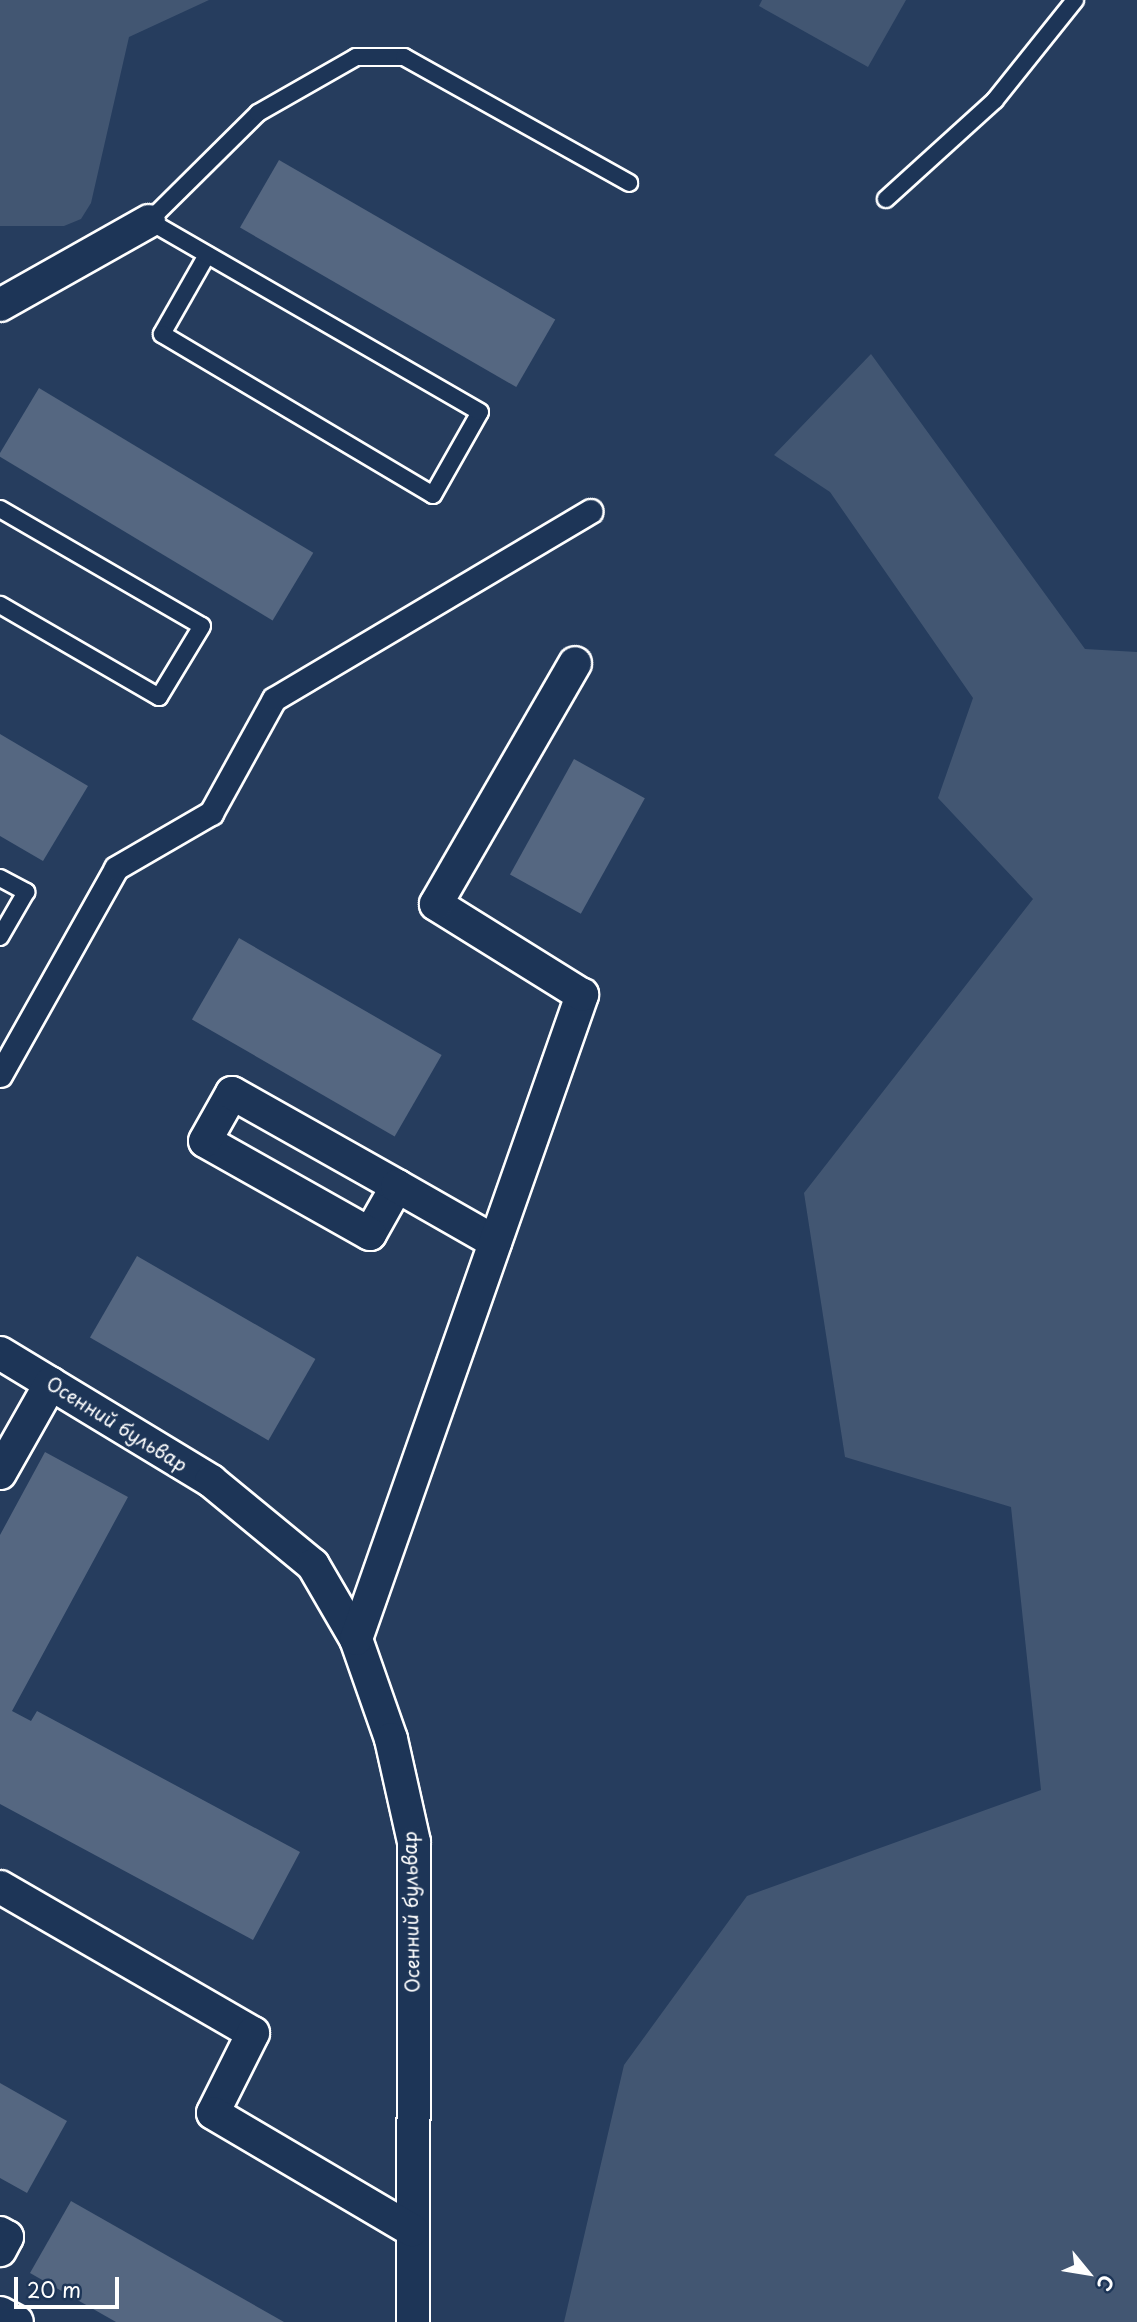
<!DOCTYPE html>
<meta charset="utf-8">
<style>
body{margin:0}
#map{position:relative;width:1137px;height:2322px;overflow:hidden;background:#263d5e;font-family:"Playpen Sans",sans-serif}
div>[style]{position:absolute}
.green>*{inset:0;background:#425672}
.building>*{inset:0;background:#556781;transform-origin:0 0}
.roads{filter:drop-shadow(2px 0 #fff) drop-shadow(-2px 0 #fff) drop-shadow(0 2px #fff) drop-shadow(0 -2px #fff)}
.service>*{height:16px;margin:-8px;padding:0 8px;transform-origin:8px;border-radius:8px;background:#1d3557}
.pedestrian>*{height:23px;margin:-11.5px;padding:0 11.5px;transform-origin:11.5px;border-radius:11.5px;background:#1d3557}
.minor>*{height:32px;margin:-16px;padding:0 16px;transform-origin:16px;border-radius:16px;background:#1d3557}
span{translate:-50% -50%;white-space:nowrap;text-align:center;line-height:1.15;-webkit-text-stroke:5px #1d3557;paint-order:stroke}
.street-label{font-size:19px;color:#fff}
.north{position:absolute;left:1053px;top:2238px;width:70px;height:70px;-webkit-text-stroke:5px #1d3557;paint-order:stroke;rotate:120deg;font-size:19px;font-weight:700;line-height:28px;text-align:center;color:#fff}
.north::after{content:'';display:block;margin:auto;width:24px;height:32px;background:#fff;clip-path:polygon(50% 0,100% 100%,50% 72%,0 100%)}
.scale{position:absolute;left:14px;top:2277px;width:105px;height:32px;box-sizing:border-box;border:4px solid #fff;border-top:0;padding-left:9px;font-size:21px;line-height:24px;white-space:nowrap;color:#fff;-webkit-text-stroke:5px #1d3557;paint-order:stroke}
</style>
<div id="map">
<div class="green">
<div style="clip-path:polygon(0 0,209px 0,129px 37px,91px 203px,81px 219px,64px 226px,0 226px)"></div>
<div style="clip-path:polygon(762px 0,906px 0,868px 67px,759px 6px)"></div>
<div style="clip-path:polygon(871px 354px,1085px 649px,1137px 652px,1137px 2322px,564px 2322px,624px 2065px,747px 1896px,1041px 1790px,1011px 1507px,845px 1457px,804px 1193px,1033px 899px,938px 798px,973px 698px,830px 492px,774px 455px)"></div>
</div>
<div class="building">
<div style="left:279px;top:160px;width:319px;height:78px;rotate:30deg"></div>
<div style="left:39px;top:388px;width:320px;height:79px;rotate:31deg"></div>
<div style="clip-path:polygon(0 734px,88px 786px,43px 861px,0 836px)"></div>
<div style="left:574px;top:759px;width:81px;height:132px;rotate:29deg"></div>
<div style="left:239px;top:938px;width:234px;height:94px;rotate:30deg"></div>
<div style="left:137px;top:1256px;width:206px;height:94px;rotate:30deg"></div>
<div style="clip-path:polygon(45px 1452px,128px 1497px,12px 1711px,31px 1721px,37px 1711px,300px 1852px,253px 1940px,0 1804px,0 1535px)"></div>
<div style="clip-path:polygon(0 2083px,67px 2121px,27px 2193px,0 2178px)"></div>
<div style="clip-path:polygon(71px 2201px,284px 2322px,116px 2322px,30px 2273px)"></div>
</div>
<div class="roads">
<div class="service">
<div style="left:886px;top:199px;width:147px;rotate:-42.2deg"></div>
<div style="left:995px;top:100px;width:128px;rotate:-51.3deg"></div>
<div style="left:207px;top:255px;width:91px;rotate:119.7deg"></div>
<div style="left:162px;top:334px;width:315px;rotate:30.7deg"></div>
<div style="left:433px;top:495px;width:95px;rotate:-60.5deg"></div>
<div style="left:480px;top:412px;width:382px;rotate:-150deg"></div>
<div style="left:149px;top:221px;width:153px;rotate:-44.7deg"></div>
<div style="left:258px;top:113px;width:113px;rotate:-29.7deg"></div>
<div style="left:356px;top:57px;width:48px"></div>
<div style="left:404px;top:57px;width:258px;rotate:29.2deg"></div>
<div style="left:0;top:509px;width:233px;rotate:30.1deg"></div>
<div style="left:202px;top:626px;width:83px;rotate:121.2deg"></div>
<div style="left:159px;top:697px;width:184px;rotate:-149.9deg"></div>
<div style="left:0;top:878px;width:30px;rotate:28deg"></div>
<div style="left:26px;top:892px;width:52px;rotate:120deg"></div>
</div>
<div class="pedestrian">
<div style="left:0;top:1075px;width:237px;rotate:-60.7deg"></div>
<div style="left:116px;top:868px;width:110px;rotate:-30.1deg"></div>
<div style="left:211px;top:813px;width:130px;rotate:-61.1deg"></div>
<div style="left:274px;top:699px;width:368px;rotate:-30.7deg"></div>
</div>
<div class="minor">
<div style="left:0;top:305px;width:171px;rotate:-29.4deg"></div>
<div style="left:397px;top:1186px;width:55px;rotate:119.4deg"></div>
<div style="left:370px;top:1234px;width:189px;rotate:-150.6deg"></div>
<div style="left:205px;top:1141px;width:55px;rotate:-60.6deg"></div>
<div style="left:232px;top:1093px;width:189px;rotate:29.4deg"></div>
<div style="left:397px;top:1186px;width:113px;rotate:29.7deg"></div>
<div style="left:0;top:1353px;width:247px;rotate:31.2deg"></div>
<div style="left:211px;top:1481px;width:132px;rotate:39.5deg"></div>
<div style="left:313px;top:1565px;width:86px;rotate:59.8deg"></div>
<div style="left:356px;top:1639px;width:106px;rotate:70.7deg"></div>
<div style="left:391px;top:1739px;width:106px;rotate:77.4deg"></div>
<div style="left:414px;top:1842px;width:480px;rotate:90.1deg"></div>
<div style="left:0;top:1473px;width:103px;rotate:-60.5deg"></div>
<div style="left:356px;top:1639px;width:683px;rotate:-70.66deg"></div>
<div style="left:582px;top:995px;width:172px;rotate:-148.1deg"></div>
<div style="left:436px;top:904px;width:278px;rotate:-60deg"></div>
<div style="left:0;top:1887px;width:292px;rotate:30deg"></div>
<div style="left:253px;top:2033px;width:89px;rotate:116.6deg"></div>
<div style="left:213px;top:2113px;width:231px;rotate:30.5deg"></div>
<div style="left:0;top:2233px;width:8px;rotate:30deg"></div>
<div style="left:7px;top:2237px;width:15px;rotate:118deg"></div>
<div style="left:0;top:2313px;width:19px;rotate:28deg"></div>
</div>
</div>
<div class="street-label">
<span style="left:117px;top:1424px;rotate:32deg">Осенний бульвар</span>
<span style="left:411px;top:1912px;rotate:-91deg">Осенний бульвар</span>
</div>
<div class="north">С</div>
<div class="scale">20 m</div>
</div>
